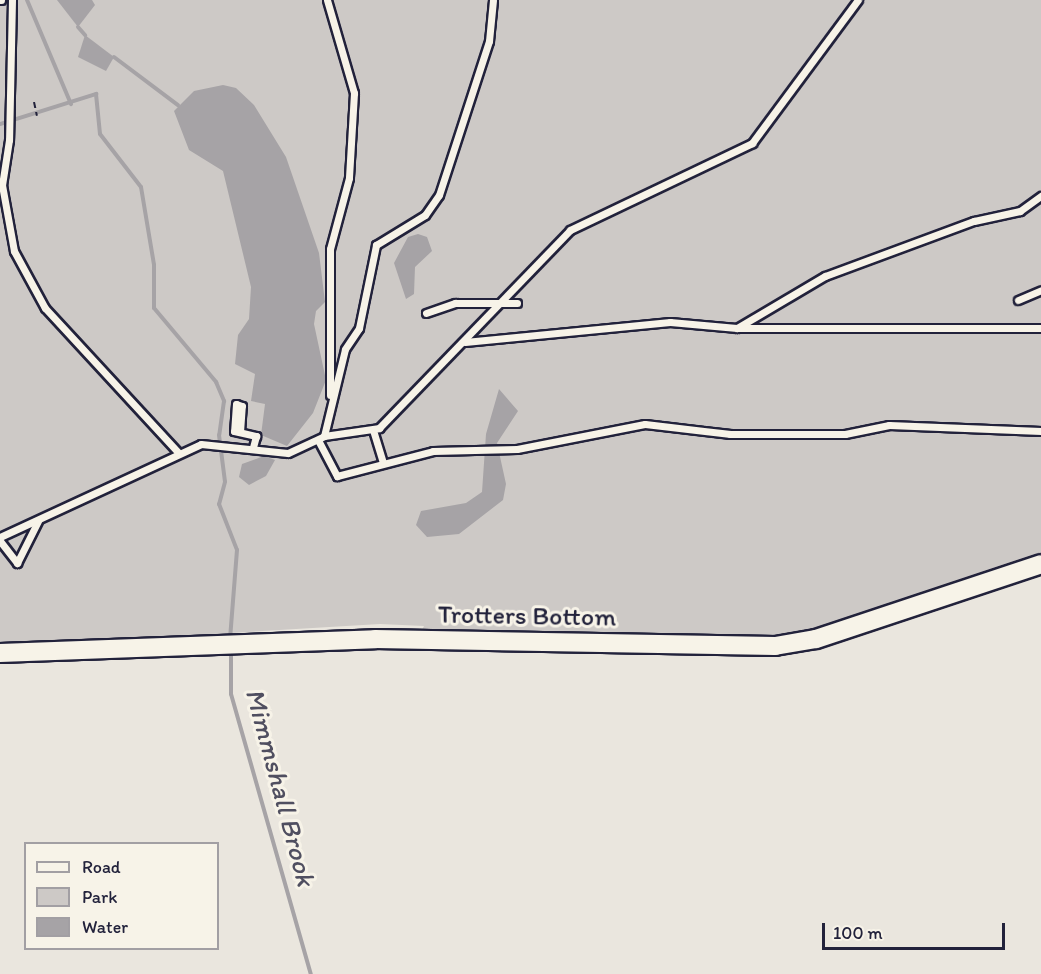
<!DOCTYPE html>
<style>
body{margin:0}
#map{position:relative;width:1041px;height:974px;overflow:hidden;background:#eae6de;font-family:Itim,sans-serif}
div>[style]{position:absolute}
.green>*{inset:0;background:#cdc9c6}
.water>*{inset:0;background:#a6a3a6}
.stream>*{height:4px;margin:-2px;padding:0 2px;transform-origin:2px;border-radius:2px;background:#a6a3a6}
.path>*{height:2px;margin-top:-1px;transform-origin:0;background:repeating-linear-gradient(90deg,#22223b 0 6px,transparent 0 10.5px)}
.roads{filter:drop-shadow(2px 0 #22223b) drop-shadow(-2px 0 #22223b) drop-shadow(0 2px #22223b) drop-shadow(0 -2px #22223b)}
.lane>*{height:7px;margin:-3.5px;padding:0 3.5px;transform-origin:3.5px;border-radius:3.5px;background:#f7f3e8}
.secondary>*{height:18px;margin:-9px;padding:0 9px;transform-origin:9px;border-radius:9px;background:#f7f3e8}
span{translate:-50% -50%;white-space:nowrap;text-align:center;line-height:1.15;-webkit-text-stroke:6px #f7f3e8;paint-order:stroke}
.street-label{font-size:26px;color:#22223b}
.water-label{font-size:27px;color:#504f60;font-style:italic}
.legend{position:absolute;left:24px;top:842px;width:195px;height:108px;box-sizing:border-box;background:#f7f3e8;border:2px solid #a29fa3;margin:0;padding:8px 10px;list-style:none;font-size:18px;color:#22223b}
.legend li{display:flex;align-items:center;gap:12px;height:30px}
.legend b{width:30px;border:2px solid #a29fa3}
.scale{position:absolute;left:822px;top:923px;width:183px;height:27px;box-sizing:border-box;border:3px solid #22223b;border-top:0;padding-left:8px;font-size:18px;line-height:21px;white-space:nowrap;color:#22223b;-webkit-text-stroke:4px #f7f3e8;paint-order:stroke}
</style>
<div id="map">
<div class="green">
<div style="clip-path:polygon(0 0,1041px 0,1041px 554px,792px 638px,421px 632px,424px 626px,380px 624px,231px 633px,230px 639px,0 647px)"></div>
</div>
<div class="water">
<div style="clip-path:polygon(57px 0,92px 0,95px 5px,78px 27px)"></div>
<div style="clip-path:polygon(85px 35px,114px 57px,106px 71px,78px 57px)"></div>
<div style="clip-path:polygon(223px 85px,236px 88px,254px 105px,286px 157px,319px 253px,325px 302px,316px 311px,314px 324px,326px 380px,313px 413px,287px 446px,261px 435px,265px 404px,251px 401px,255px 374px,235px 364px,238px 335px,249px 319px,251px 287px,223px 171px,189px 150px,174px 111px,194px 91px)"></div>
<div style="clip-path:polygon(418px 234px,427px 237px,432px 251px,415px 267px,414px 294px,406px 299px,394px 263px,408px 237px)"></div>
<div style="clip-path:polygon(499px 389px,518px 411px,497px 443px,506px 484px,503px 500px,459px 534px,427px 537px,416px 525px,421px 511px,466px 503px,482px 492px,486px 434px)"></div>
<div style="clip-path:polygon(264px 456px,275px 460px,266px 476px,249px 485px,239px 477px,242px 464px)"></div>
</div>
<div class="stream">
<div style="left:27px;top:0;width:113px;rotate:67.1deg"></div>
<div style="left:78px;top:27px;width:11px;rotate:49deg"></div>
<div style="left:114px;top:57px;width:80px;rotate:36.9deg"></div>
<div style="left:0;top:124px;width:101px;rotate:-17.4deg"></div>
<div style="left:96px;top:94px;width:40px;rotate:84.3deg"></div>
<div style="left:100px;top:134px;width:67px;rotate:52.3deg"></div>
<div style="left:141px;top:187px;width:79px;rotate:80.5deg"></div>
<div style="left:154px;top:265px;width:43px;rotate:90deg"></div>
<div style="left:154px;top:308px;width:97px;rotate:50deg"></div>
<div style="left:216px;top:382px;width:21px;rotate:67deg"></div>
<div style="left:224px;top:401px;width:34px;rotate:98deg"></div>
<div style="left:219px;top:435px;width:47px;rotate:82.7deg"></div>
<div style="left:225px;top:482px;width:23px;rotate:105deg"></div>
<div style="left:219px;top:504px;width:49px;rotate:68.6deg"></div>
<div style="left:237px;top:550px;width:88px;rotate:94.5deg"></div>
<div style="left:231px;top:649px;width:45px;rotate:90deg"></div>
<div style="left:231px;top:694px;width:291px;rotate:74.1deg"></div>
</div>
<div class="path">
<div style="left:34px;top:102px;width:14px;rotate:78deg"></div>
</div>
<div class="roads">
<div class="lane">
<div style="left:0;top:0;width:1px"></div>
<div style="left:12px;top:0;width:140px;rotate:91.2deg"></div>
<div style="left:9px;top:140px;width:46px;rotate:98.8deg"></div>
<div style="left:2px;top:185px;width:67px;rotate:79.7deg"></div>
<div style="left:14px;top:251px;width:65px;rotate:61.5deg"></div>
<div style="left:45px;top:308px;width:196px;rotate:47.3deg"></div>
<div style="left:327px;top:0;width:97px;rotate:73.8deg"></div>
<div style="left:354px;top:93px;width:85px;rotate:93.4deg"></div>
<div style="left:349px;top:178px;width:73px;rotate:105deg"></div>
<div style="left:330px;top:249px;width:146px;rotate:90deg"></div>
<div style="left:1018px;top:300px;width:25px;rotate:-23deg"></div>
<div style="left:426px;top:313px;width:31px;rotate:-19deg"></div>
<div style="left:455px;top:303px;width:62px"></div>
<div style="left:738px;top:328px;width:303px"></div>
<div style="left:465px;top:342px;width:206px;rotate:-5.6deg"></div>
<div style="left:670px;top:322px;width:67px;rotate:5.1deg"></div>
<div style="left:737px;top:328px;width:102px;rotate:-30.6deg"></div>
<div style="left:825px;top:276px;width:159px;rotate:-20.3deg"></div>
<div style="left:974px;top:221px;width:47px;rotate:-12.3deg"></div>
<div style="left:1020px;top:211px;width:26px;rotate:-36deg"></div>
<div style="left:373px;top:430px;width:34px;rotate:73deg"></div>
<div style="left:240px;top:432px;width:26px;rotate:-86deg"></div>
<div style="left:242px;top:406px;width:6px;rotate:-162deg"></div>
<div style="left:236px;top:404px;width:27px;rotate:94deg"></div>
<div style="left:234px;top:431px;width:23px;rotate:13deg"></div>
<div style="left:256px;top:436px;width:11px;rotate:105deg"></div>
<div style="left:324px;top:436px;width:89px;rotate:-76.4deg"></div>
<div style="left:345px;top:349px;width:25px;rotate:-56deg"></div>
<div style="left:359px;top:328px;width:85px;rotate:-78.4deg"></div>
<div style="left:376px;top:245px;width:57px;rotate:-31.5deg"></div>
<div style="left:425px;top:215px;width:24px;rotate:-55deg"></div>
<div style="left:439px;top:195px;width:162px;rotate:-72deg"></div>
<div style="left:489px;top:41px;width:41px;rotate:-84.4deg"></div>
<div style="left:318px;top:440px;width:41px;rotate:62.2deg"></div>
<div style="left:337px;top:476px;width:99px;rotate:-14.6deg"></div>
<div style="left:433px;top:451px;width:84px;rotate:-1.4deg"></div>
<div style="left:517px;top:449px;width:130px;rotate:-11.1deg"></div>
<div style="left:645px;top:424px;width:86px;rotate:6.7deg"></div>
<div style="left:730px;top:434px;width:115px"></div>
<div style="left:845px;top:434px;width:45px;rotate:-11.6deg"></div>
<div style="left:889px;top:425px;width:152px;rotate:2.3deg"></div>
<div style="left:0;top:537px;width:221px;rotate:-24.8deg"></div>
<div style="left:201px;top:444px;width:87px;rotate:5.9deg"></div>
<div style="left:288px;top:453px;width:40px;rotate:-25deg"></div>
<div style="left:324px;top:436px;width:56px;rotate:-8.3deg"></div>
<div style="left:379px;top:428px;width:275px;rotate:-46deg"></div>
<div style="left:570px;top:230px;width:202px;rotate:-25.5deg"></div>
<div style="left:752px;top:143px;width:178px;rotate:-53.5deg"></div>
<div style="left:0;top:541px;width:28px;rotate:52deg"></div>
<div style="left:17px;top:563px;width:47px;rotate:-63.4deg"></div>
</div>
<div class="secondary">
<div style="left:0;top:653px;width:375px;rotate:-2.1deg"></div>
<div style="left:375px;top:639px;width:400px;rotate:1deg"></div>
<div style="left:775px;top:646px;width:42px;rotate:-9.7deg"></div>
<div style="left:816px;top:639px;width:237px;rotate:-18.4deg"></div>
</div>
</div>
<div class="street-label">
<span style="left:527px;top:616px;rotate:1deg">Trotters Bottom</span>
</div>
<div class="water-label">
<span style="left:281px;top:787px;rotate:75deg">Mimmshall Brook</span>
</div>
<ul class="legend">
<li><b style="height:8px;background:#f7f3e8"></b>Road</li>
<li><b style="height:16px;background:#cdc9c6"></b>Park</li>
<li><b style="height:16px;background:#a6a3a6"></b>Water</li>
</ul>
<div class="scale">100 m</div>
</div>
